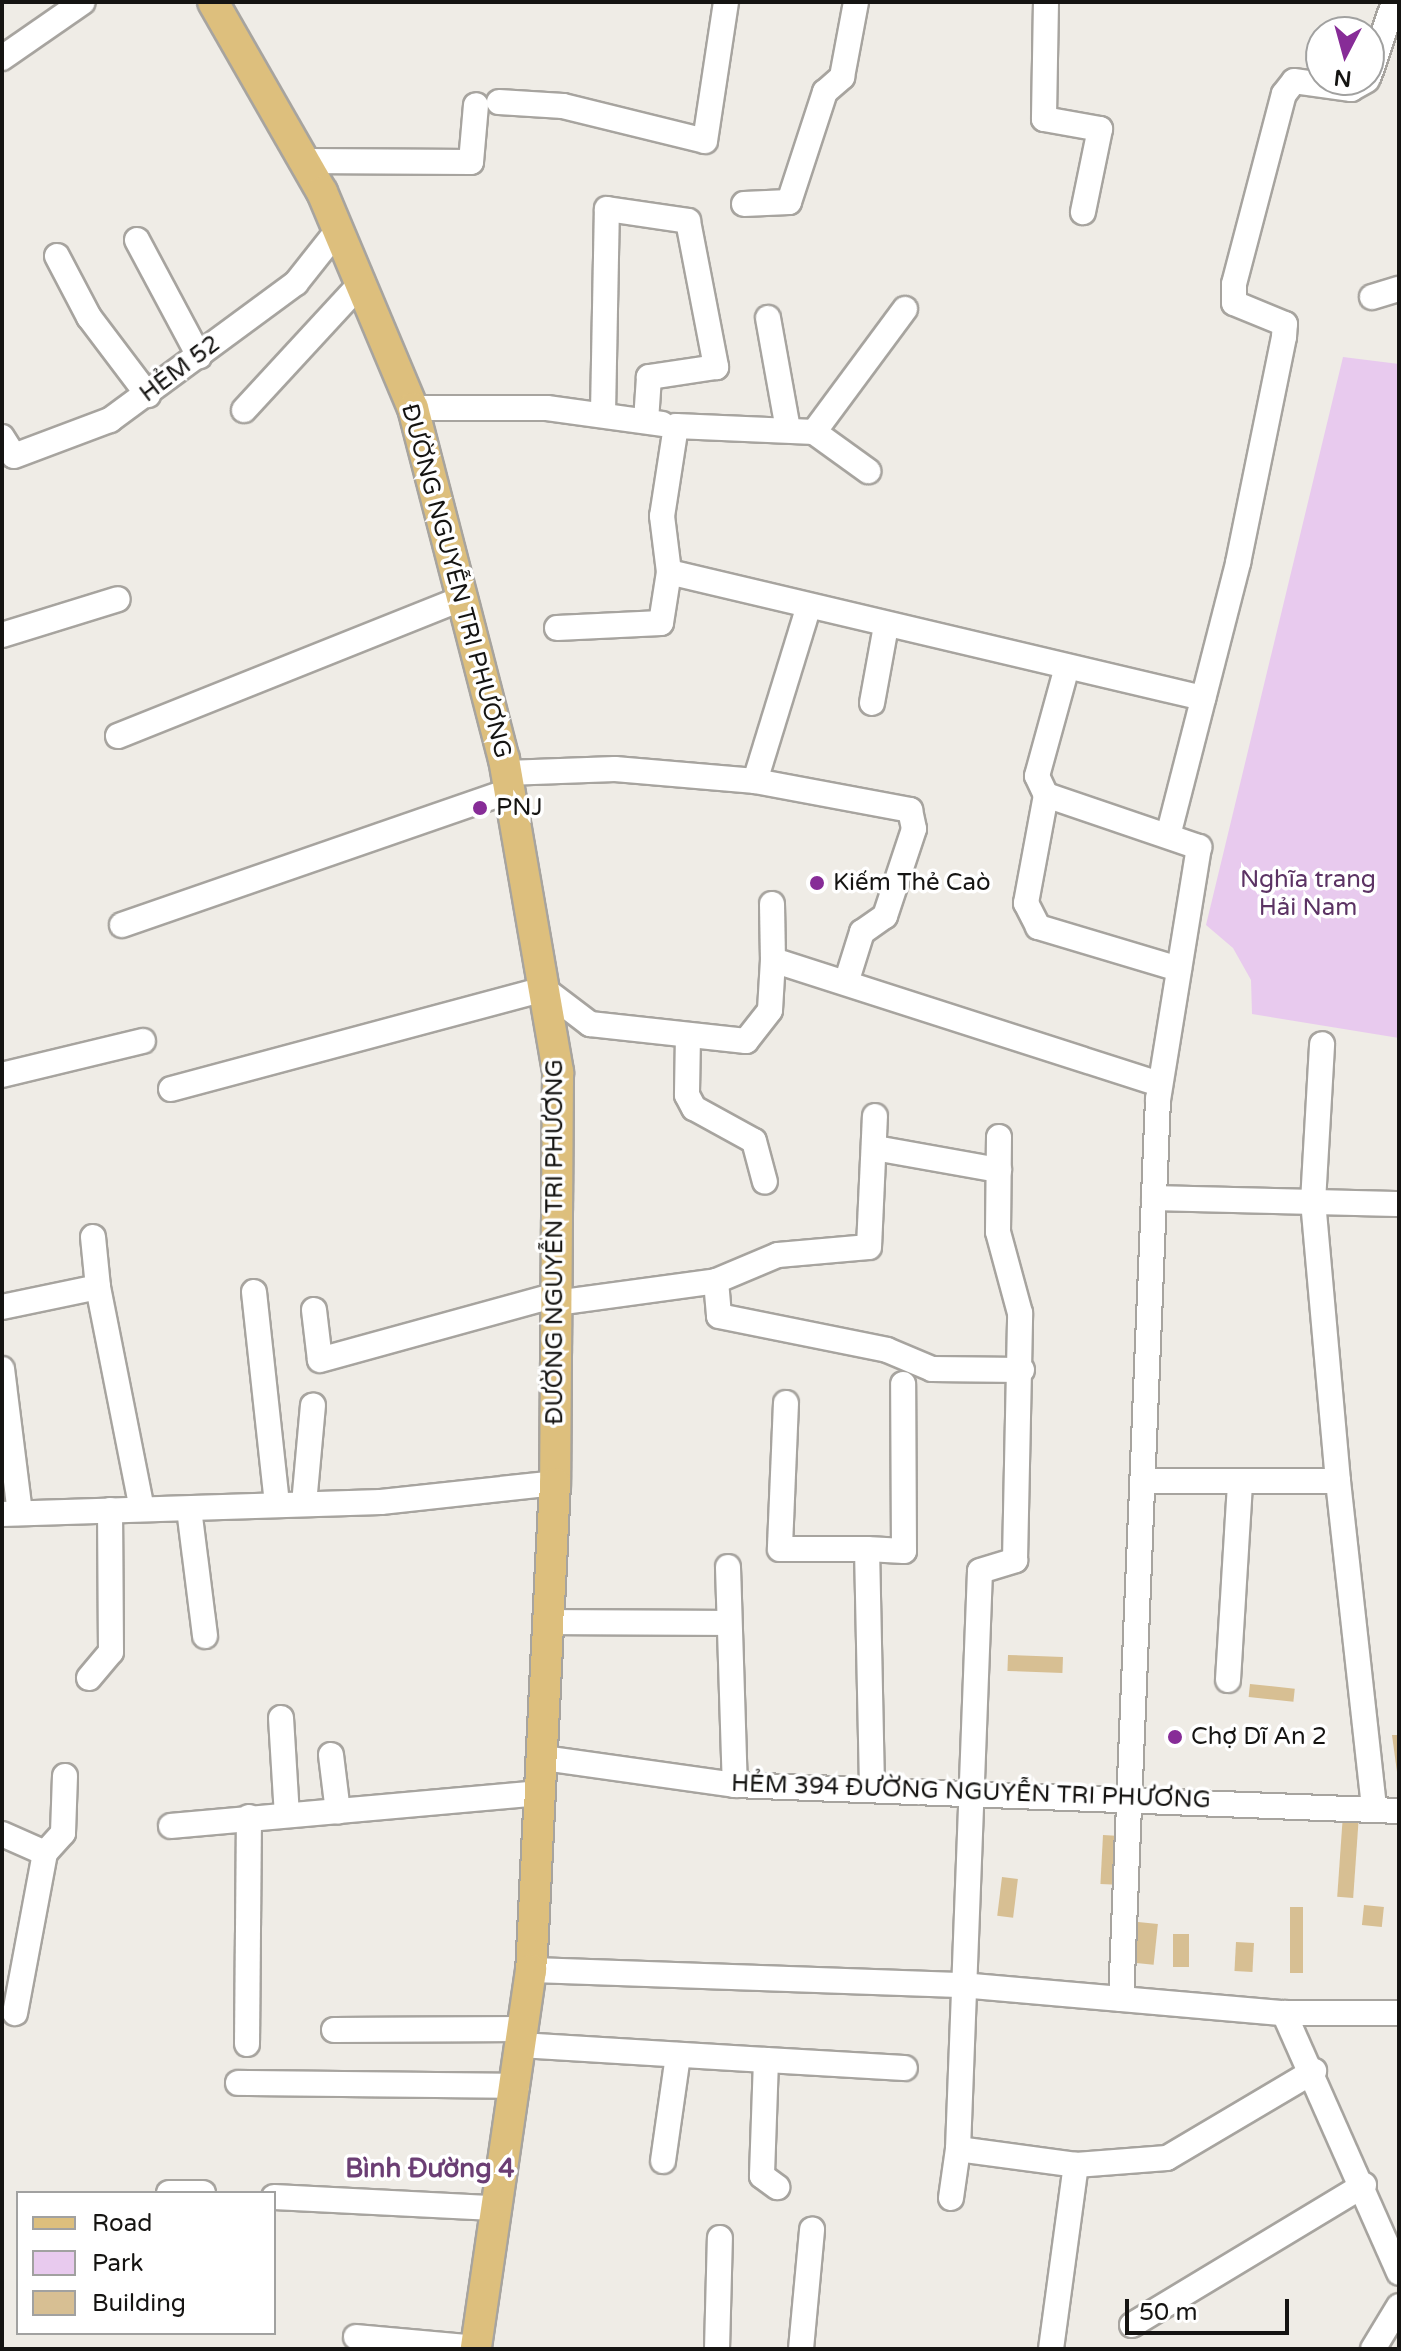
<!DOCTYPE html>
<meta charset="utf-8">
<style>
body{margin:0}
#map{position:relative;width:1401px;height:2351px;overflow:hidden;background:#efece6;font-family:"Varela Round",sans-serif}
div>[style]{position:absolute}
.green>*{inset:0;background:#e8caee}
.building>*{inset:0;background:#d7bf93;transform-origin:0 0}
.roads{filter:drop-shadow(2px 0 #a7a49f) drop-shadow(-2px 0 #a7a49f) drop-shadow(0 2px #a7a49f) drop-shadow(0 -2px #a7a49f)}
.minor>*{height:24px;margin:-12px;padding:0 12px;transform-origin:12px;border-radius:12px;background:#fff}
.major>*{height:30px;margin:-15px;padding:0 15px;transform-origin:15px;border-radius:15px;background:#ddbf7d}
.dots>*{width:22px;height:22px;translate:-50% -50%;box-sizing:border-box;border:4px solid #fff;border-radius:50%}
span{translate:-50% -50%;white-space:nowrap;text-align:center;line-height:1.15;-webkit-text-stroke:7px #fff;paint-order:stroke}
.street-label{font-size:24px;color:#151412}
.poi-label{font-size:24px;color:#151412}
.left{translate:0 -50%;text-align:left}
.park-label{font-size:24px;color:#5c3364}
.neighbourhood-label{font-size:26px;color:#6b3e74;font-weight:700}
.frame{position:absolute;inset:0;border:4px solid #151412;pointer-events:none}
.legend{position:absolute;left:16px;top:2191px;width:260px;height:144px;box-sizing:border-box;background:#fff;border:2px solid #a1a1a0;margin:0;padding:10px 14px;list-style:none;font-size:24px;color:#151412}
.legend li{display:flex;align-items:center;gap:16px;height:40px}
.legend b{width:40px;border:2px solid #a1a1a0}
.north{position:absolute;left:1305px;top:16px;width:80px;height:80px;box-sizing:border-box;background:#fff;border:2px solid #a1a1a0;border-radius:50%;rotate:186deg;font-size:22px;font-weight:700;line-height:32px;text-align:center;color:#151412}
.north::after{content:'';display:block;margin:auto;width:28px;height:36px;background:#872c97;clip-path:polygon(50% 0,100% 100%,50% 72%,0 100%)}
.scale{position:absolute;left:1125px;top:2299px;width:164px;height:36px;box-sizing:border-box;border:4px solid #151412;border-top:0;padding-left:10px;font-size:24px;line-height:28px;white-space:nowrap;color:#151412;-webkit-text-stroke:6px #fff;paint-order:stroke}
</style>
<div id="map">
<div class="green">
<div style="clip-path:polygon(1343px 357px,1399px 364px,1399px 1038px,1252px 1014px,1251px 980px,1233px 948px,1206px 925px)"></div>
</div>
<div class="building">
<div style="left:1008px;top:1655px;width:55px;height:16px;rotate:2deg"></div>
<div style="left:1250px;top:1684px;width:45px;height:13px;rotate:6deg"></div>
<div style="clip-path:polygon(1392px 1735px,1399px 1735px,1399px 1772px,1397px 1772px)"></div>
<div style="left:1343px;top:1814px;width:16px;height:83px;rotate:4deg"></div>
<div style="left:1103px;top:1835px;width:17px;height:49px;rotate:3deg"></div>
<div style="left:1002px;top:1877px;width:16px;height:39px;rotate:7deg"></div>
<div style="left:1364px;top:1905px;width:20px;height:20px;rotate:6deg"></div>
<div style="left:1290px;top:1907px;width:13px;height:66px"></div>
<div style="left:1138px;top:1922px;width:20px;height:41px;rotate:6deg"></div>
<div style="left:1173px;top:1934px;width:16px;height:33px"></div>
<div style="left:1236px;top:1942px;width:18px;height:29px;rotate:3deg"></div>
</div>
<div class="roads">
<div class="minor">
<div style="left:1046px;top:2px;width:117px;rotate:91deg"></div>
<div style="left:1044px;top:119px;width:57px;rotate:10.1deg"></div>
<div style="left:1100px;top:129px;width:85px;rotate:101.6deg"></div>
<div style="left:2px;top:58px;width:98px;rotate:-34.7deg"></div>
<div style="left:1369px;top:76px;width:78px;rotate:-71.3deg"></div>
<div style="left:499px;top:102px;width:64px;rotate:3.6deg"></div>
<div style="left:563px;top:106px;width:146px;rotate:13.8deg"></div>
<div style="left:705px;top:141px;width:141px;rotate:-81.4deg"></div>
<div style="left:303px;top:161px;width:168px;rotate:0.3deg"></div>
<div style="left:471px;top:162px;width:57px;rotate:-85deg"></div>
<div style="left:744px;top:204px;width:45px;rotate:-2.5deg"></div>
<div style="left:789px;top:202px;width:116px;rotate:-71.9deg"></div>
<div style="left:825px;top:92px;width:23px;rotate:-41deg"></div>
<div style="left:842px;top:77px;width:76px;rotate:-79.4deg"></div>
<div style="left:137px;top:240px;width:132px;rotate:61.9deg"></div>
<div style="left:57px;top:256px;width:69px;rotate:62.3deg"></div>
<div style="left:89px;top:317px;width:98px;rotate:52.9deg"></div>
<div style="left:1372px;top:297px;width:28px;rotate:-17deg"></div>
<div style="left:905px;top:309px;width:153px;rotate:126.5deg"></div>
<div style="left:814px;top:432px;width:138px;rotate:-177.5deg"></div>
<div style="left:676px;top:426px;width:91px;rotate:98.8deg"></div>
<div style="left:662px;top:516px;width:56px;rotate:82.9deg"></div>
<div style="left:669px;top:572px;width:549px;rotate:13.28deg"></div>
<div style="left:768px;top:318px;width:113px;rotate:79.8deg"></div>
<div style="left:413px;top:408px;width:134px"></div>
<div style="left:547px;top:408px;width:116px;rotate:7.9deg"></div>
<div style="left:244px;top:410px;width:174px;rotate:-47.3deg"></div>
<div style="left:603px;top:413px;width:204px;rotate:-88.9deg"></div>
<div style="left:607px;top:209px;width:82px;rotate:8.4deg"></div>
<div style="left:688px;top:221px;width:149px;rotate:79.1deg"></div>
<div style="left:716px;top:367px;width:68px;rotate:171.5deg"></div>
<div style="left:649px;top:377px;width:44px;rotate:93.9deg"></div>
<div style="left:814px;top:432px;width:67px;rotate:35.8deg"></div>
<div style="left:2px;top:437px;width:22px;rotate:58deg"></div>
<div style="left:14px;top:456px;width:103px;rotate:-20.6deg"></div>
<div style="left:110px;top:420px;width:231px;rotate:-36.4deg"></div>
<div style="left:296px;top:283px;width:68px;rotate:-51.6deg"></div>
<div style="left:557px;top:628px;width:104px;rotate:-2.8deg"></div>
<div style="left:661px;top:623px;width:52px;rotate:-81.1deg"></div>
<div style="left:2px;top:635px;width:121px;rotate:-17.2deg"></div>
<div style="left:1067px;top:667px;width:113px;rotate:105.4deg"></div>
<div style="left:1037px;top:776px;width:21px;rotate:65deg"></div>
<div style="left:1046px;top:795px;width:110px;rotate:100.5deg"></div>
<div style="left:1026px;top:903px;width:27px;rotate:63deg"></div>
<div style="left:1038px;top:927px;width:147px;rotate:16.6deg"></div>
<div style="left:872px;top:703px;width:78px;rotate:-79.7deg"></div>
<div style="left:118px;top:736px;width:372px;rotate:-21.8deg"></div>
<div style="left:506px;top:773px;width:109px;rotate:-2.1deg"></div>
<div style="left:615px;top:769px;width:141px;rotate:4.9deg"></div>
<div style="left:755px;top:781px;width:158px;rotate:10.6deg"></div>
<div style="left:910px;top:810px;width:19px;rotate:78deg"></div>
<div style="left:914px;top:829px;width:92px;rotate:108.4deg"></div>
<div style="left:885px;top:916px;width:28px;rotate:145deg"></div>
<div style="left:862px;top:932px;width:53px;rotate:107.4deg"></div>
<div style="left:755px;top:781px;width:180px;rotate:-72.9deg"></div>
<div style="left:1046px;top:795px;width:162px;rotate:18.8deg"></div>
<div style="left:1199px;top:847px;width:255px;rotate:99.2deg"></div>
<div style="left:1158px;top:1099px;width:901px;rotate:92.35deg"></div>
<div style="left:1169px;top:832px;width:278px;rotate:-75.6deg"></div>
<div style="left:1238px;top:563px;width:231px;rotate:-78.5deg"></div>
<div style="left:1284px;top:337px;width:13px;rotate:-86deg"></div>
<div style="left:1285px;top:324px;width:55px;rotate:-157.6deg"></div>
<div style="left:1234px;top:303px;width:19px;rotate:-90deg"></div>
<div style="left:1234px;top:284px;width:196px;rotate:-75.3deg"></div>
<div style="left:1284px;top:94px;width:16px;rotate:-52deg"></div>
<div style="left:1294px;top:81px;width:58px;rotate:8deg"></div>
<div style="left:1351px;top:89px;width:18px;rotate:-29deg"></div>
<div style="left:772px;top:904px;width:56px;rotate:89deg"></div>
<div style="left:122px;top:925px;width:410px;rotate:-19.1deg"></div>
<div style="left:688px;top:1035px;width:60px;rotate:91deg"></div>
<div style="left:687px;top:1095px;width:15px;rotate:62deg"></div>
<div style="left:694px;top:1108px;width:68px;rotate:28.8deg"></div>
<div style="left:754px;top:1141px;width:42px;rotate:75deg"></div>
<div style="left:2px;top:1075px;width:145px;rotate:-13.6deg"></div>
<div style="left:171px;top:1089px;width:386px;rotate:-15deg"></div>
<div style="left:544px;top:989px;width:58px;rotate:37.3deg"></div>
<div style="left:590px;top:1024px;width:157px;rotate:6.2deg"></div>
<div style="left:746px;top:1041px;width:39px;rotate:-52deg"></div>
<div style="left:770px;top:1010px;width:50px;rotate:-86.6deg"></div>
<div style="left:773px;top:960px;width:406px;rotate:17.8deg"></div>
<div style="left:875px;top:1148px;width:126px;rotate:10.1deg"></div>
<div style="left:1154px;top:1198px;width:245px;rotate:1.4deg"></div>
<div style="left:93px;top:1237px;width:50px;rotate:84.3deg"></div>
<div style="left:716px;top:1281px;width:35px;rotate:85deg"></div>
<div style="left:719px;top:1316px;width:171px;rotate:11.4deg"></div>
<div style="left:887px;top:1350px;width:49px;rotate:22.9deg"></div>
<div style="left:932px;top:1369px;width:90px;rotate:0.6deg"></div>
<div style="left:254px;top:1292px;width:214px;rotate:83.8deg"></div>
<div style="left:556px;top:1303px;width:162px;rotate:-7.8deg"></div>
<div style="left:716px;top:1281px;width:67px;rotate:-22.8deg"></div>
<div style="left:778px;top:1255px;width:91px;rotate:-5deg"></div>
<div style="left:869px;top:1247px;width:131px;rotate:-87.4deg"></div>
<div style="left:2px;top:1307px;width:98px;rotate:-11.8deg"></div>
<div style="left:98px;top:1287px;width:226px;rotate:78.8deg"></div>
<div style="left:314px;top:1310px;width:50px;rotate:83.2deg"></div>
<div style="left:320px;top:1360px;width:245px;rotate:-15.4deg"></div>
<div style="left:2px;top:1369px;width:145px;rotate:82.9deg"></div>
<div style="left:786px;top:1403px;width:146px;rotate:92.4deg"></div>
<div style="left:780px;top:1549px;width:87px"></div>
<div style="left:1144px;top:1481px;width:194px"></div>
<div style="left:1338px;top:1481px;width:280px;rotate:-95.1deg"></div>
<div style="left:1313px;top:1202px;width:158px;rotate:-86.7deg"></div>
<div style="left:1338px;top:1481px;width:330px;rotate:83.7deg"></div>
<div style="left:304px;top:1504px;width:99px;rotate:-84.8deg"></div>
<div style="left:189px;top:1509px;width:128px;rotate:82.8deg"></div>
<div style="left:2px;top:1514px;width:379px;rotate:-1.8deg"></div>
<div style="left:381px;top:1502px;width:175px;rotate:-6.2deg"></div>
<div style="left:728px;top:1567px;width:218px;rotate:88.2deg"></div>
<div style="left:550px;top:1622px;width:176px;rotate:0.3deg"></div>
<div style="left:89px;top:1678px;width:34px;rotate:-50deg"></div>
<div style="left:111px;top:1652px;width:142px;rotate:-90.4deg"></div>
<div style="left:1228px;top:1680px;width:199px;rotate:-86.5deg"></div>
<div style="left:281px;top:1718px;width:97px;rotate:86.5deg"></div>
<div style="left:331px;top:1755px;width:57px;rotate:83deg"></div>
<div style="left:544px;top:1758px;width:193px;rotate:8deg"></div>
<div style="left:735px;top:1785px;width:665px;rotate:2.24deg"></div>
<div style="left:872px;top:1787px;width:238px;rotate:-91.2deg"></div>
<div style="left:867px;top:1549px;width:37px;rotate:3deg"></div>
<div style="left:904px;top:1551px;width:167px;rotate:-90.3deg"></div>
<div style="left:171px;top:1826px;width:370px;rotate:-5.1deg"></div>
<div style="left:2px;top:1834px;width:47px;rotate:23.8deg"></div>
<div style="left:45px;top:1853px;width:163px;rotate:100.6deg"></div>
<div style="left:45px;top:1853px;width:27px;rotate:-48deg"></div>
<div style="left:63px;top:1833px;width:57px;rotate:-88deg"></div>
<div style="left:531px;top:1970px;width:430px;rotate:2deg"></div>
<div style="left:961px;top:1985px;width:324px;rotate:5deg"></div>
<div style="left:1284px;top:2013px;width:115px"></div>
<div style="left:1284px;top:2013px;width:284px;rotate:66.1deg"></div>
<div style="left:334px;top:2030px;width:189px;rotate:-0.3deg"></div>
<div style="left:247px;top:2044px;width:227px;rotate:-89.5deg"></div>
<div style="left:520px;top:2045px;width:246px;rotate:3.5deg"></div>
<div style="left:766px;top:2060px;width:116px;rotate:92deg"></div>
<div style="left:762px;top:2176px;width:19px;rotate:36deg"></div>
<div style="left:766px;top:2060px;width:139px;rotate:3.3deg"></div>
<div style="left:238px;top:2083px;width:279px;rotate:0.6deg"></div>
<div style="left:958px;top:2149px;width:578px;rotate:-87.82deg"></div>
<div style="left:980px;top:1571px;width:37px;rotate:-17deg"></div>
<div style="left:1015px;top:1560px;width:247px;rotate:-88.8deg"></div>
<div style="left:1020px;top:1313px;width:84px;rotate:-105.2deg"></div>
<div style="left:998px;top:1232px;width:95px;rotate:-89.4deg"></div>
<div style="left:663px;top:2161px;width:107px;rotate:-81.9deg"></div>
<div style="left:169px;top:2193px;width:34px"></div>
<div style="left:274px;top:2197px;width:220px;rotate:2.9deg"></div>
<div style="left:951px;top:2198px;width:49px;rotate:-81.9deg"></div>
<div style="left:958px;top:2149px;width:119px;rotate:7.7deg"></div>
<div style="left:1076px;top:2165px;width:91px;rotate:-4.4deg"></div>
<div style="left:1167px;top:2158px;width:171px;rotate:-30.6deg"></div>
<div style="left:1132px;top:2325px;width:271px;rotate:-31.1deg"></div>
<div style="left:356px;top:2337px;width:121px;rotate:5.2deg"></div>
<div style="left:717px;top:2349px;width:111px;rotate:-88.5deg"></div>
<div style="left:801px;top:2349px;width:120px;rotate:-84.7deg"></div>
<div style="left:1051px;top:2349px;width:186px;rotate:-82.3deg"></div>
<div style="left:1373px;top:2349px;width:50px;rotate:-58.8deg"></div>
</div>
<div class="major">
<div style="left:213px;top:2px;width:219px;rotate:60.2deg"></div>
<div style="left:322px;top:192px;width:234px;rotate:67.2deg"></div>
<div style="left:413px;top:408px;width:363px;rotate:75.5deg"></div>
<div style="left:504px;top:759px;width:318px;rotate:80.2deg"></div>
<div style="left:558px;top:1072px;width:411px;rotate:90.4deg"></div>
<div style="left:555px;top:1483px;width:488px;rotate:92.8deg"></div>
<div style="left:531px;top:1970px;width:383px;rotate:98.3deg"></div>
</div>
</div>
<div class="dots">
<div style="left:480px;top:808px;background:#872c97"></div>
<div style="left:817px;top:883px;background:#872c97"></div>
<div style="left:1175px;top:1737px;background:#872c97"></div>
</div>
<div class="street-label">
<span style="left:180px;top:369px;rotate:-37deg">HẺM 52</span>
<span style="left:456px;top:581px;rotate:75deg">ĐƯỜNG NGUYỄN TRI PHƯƠNG</span>
<span style="left:555px;top:1242px;rotate:-90deg">ĐƯỜNG NGUYỄN TRI PHƯƠNG</span>
<span style="left:971px;top:1792px;rotate:2deg">HẺM 394 ĐƯỜNG NGUYỄN TRI PHƯƠNG</span>
</div>
<div class="poi-label">
<span class="left" style="left:496px;top:808px">PNJ</span>
<span class="left" style="left:833px;top:883px">Kiếm Thẻ Caò</span>
<span class="left" style="left:1191px;top:1737px">Chợ Dĩ An 2</span>
</div>
<div class="park-label">
<span style="left:1308px;top:894px">Nghĩa trang<br>Hải Nam</span>
</div>
<div class="neighbourhood-label">
<span style="left:430px;top:2169px">Bình Đường 4</span>
</div>
<div class="frame"></div>
<ul class="legend">
<li><b style="height:10px;background:#ddbf7d"></b>Road</li>
<li><b style="height:22px;background:#e8caee"></b>Park</li>
<li><b style="height:22px;background:#d7bf93"></b>Building</li>
</ul>
<div class="north">N</div>
<div class="scale">50 m</div>
</div>
